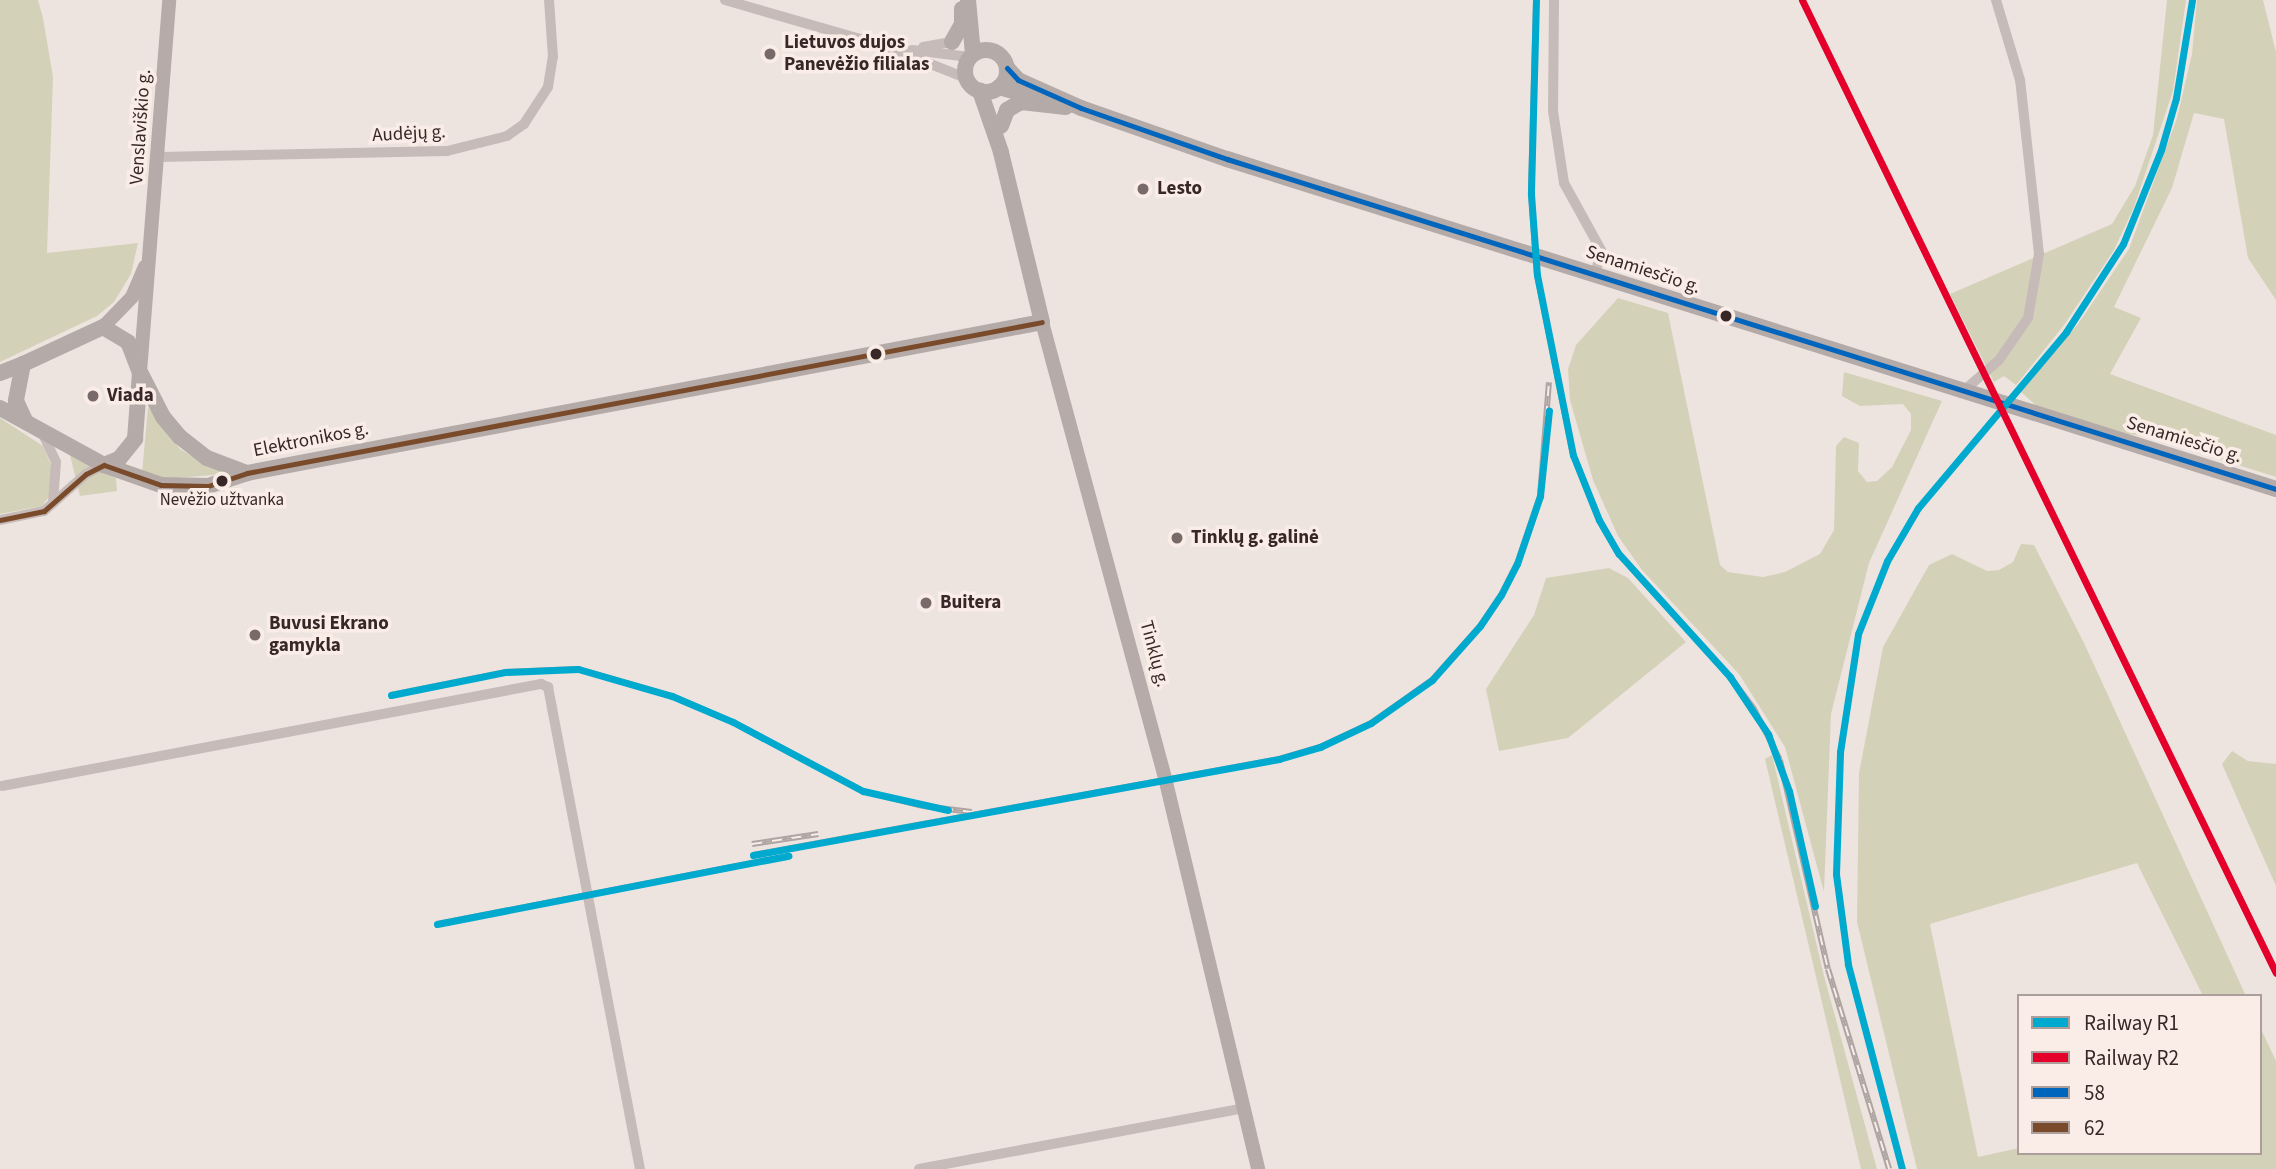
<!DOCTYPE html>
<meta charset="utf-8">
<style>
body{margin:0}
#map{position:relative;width:2276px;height:1169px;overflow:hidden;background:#ede4e0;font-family:"Source Sans 3",sans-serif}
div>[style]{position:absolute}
.green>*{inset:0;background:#d4d1b9}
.minor>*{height:10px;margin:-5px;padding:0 5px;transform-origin:5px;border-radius:5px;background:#c6bbb8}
.secondary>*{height:14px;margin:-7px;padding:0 7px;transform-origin:7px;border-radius:7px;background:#b7aba9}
.primary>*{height:16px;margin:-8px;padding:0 8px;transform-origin:8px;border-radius:8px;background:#b4aaa8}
.primary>.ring{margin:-8px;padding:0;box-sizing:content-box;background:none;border:16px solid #b4aaa8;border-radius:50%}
.rail>*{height:6px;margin-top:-3px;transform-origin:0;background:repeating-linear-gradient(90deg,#faece6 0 10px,#aea5a3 0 20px);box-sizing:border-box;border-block:2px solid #aea5a3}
.bus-1>*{height:5px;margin:-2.5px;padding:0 2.5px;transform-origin:2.5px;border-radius:2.5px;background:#0065bd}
.bus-2>*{height:5px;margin:-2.5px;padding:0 2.5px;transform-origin:2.5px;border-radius:2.5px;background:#7a4b2a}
.rail-1>*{height:7px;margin:-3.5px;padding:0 3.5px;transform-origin:3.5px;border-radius:3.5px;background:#00a9ce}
.rail-2>*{height:7px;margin:-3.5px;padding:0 3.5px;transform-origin:3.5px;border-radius:3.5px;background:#e4002b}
.dots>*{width:19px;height:19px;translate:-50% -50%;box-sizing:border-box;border:4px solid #faece6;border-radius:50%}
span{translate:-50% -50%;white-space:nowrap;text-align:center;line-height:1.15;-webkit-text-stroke:7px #faece6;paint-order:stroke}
.bus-label{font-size:17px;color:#372827}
.poi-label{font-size:19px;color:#372827;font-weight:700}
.left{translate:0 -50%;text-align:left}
.street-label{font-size:19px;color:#372827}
.legend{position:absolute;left:2017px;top:994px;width:245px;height:161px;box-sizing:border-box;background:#faece6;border:2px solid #ac9e9a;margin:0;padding:9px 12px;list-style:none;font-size:21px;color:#372827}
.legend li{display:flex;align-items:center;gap:14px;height:35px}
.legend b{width:35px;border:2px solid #ac9e9a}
</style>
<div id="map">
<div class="green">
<div style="clip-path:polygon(0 0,38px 0,43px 18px,53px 77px,47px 253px,138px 243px,131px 274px,114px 302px,97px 316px,0 362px)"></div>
<div style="clip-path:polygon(2167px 0,2186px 0,2173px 91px,2134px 207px,2114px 250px,2064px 325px,2016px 385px,2004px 376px,1994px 382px,1950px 294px,2112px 224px,2135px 186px,2153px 135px)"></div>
<div style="clip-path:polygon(2197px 0,2263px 0,2276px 52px,2276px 300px,2248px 258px,2224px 119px,2194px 113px,2172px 188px,2114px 307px,2141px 318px,2110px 374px,2276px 435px,2276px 477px,2150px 437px,2113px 432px,2041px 410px,2020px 391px,2078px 324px,2129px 249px,2177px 118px,2192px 54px)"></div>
<div style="clip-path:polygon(1618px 298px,1668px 313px,1720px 565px,1728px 572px,1763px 577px,1785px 572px,1820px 554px,1834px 530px,1836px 446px,1844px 437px,1859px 443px,1858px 471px,1867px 482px,1877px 481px,1892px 467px,1911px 430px,1911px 414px,1903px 404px,1860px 406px,1842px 396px,1844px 372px,1942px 401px,1869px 563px,1831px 714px,1824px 892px,1785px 747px,1739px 674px,1642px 570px,1618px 536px,1593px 480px,1570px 400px,1568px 369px,1576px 345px)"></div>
<div style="clip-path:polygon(148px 407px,180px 449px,207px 466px,234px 473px,168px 479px,142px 473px)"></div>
<div style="clip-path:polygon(0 418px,43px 446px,54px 472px,51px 494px,42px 506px,0 514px)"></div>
<div style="clip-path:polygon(70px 455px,116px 478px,117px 491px,80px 496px)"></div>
<div style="clip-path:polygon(2021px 544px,2034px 545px,2084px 643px,2246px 996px,2203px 996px,2137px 863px,1930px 924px,1978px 1157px,2019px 1148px,2019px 1153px,2260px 1153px,2260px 1027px,2276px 1061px,2276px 1169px,1917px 1169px,1857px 922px,1859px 773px,1883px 647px,1929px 565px,1952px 554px,1987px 571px,1999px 570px,2013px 562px)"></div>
<div style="clip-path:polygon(1609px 568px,1628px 578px,1686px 642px,1568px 738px,1499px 751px,1486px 689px,1534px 615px,1546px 578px)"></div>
<div style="clip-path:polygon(2232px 751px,2248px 761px,2276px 764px,2276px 886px,2222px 764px)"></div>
<div style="clip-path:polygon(1772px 755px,1824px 976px,1877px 1169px,1861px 1169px,1765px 759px)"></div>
</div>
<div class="minor">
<div style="left:725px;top:0;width:170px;rotate:16.1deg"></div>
<div style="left:888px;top:47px;width:84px;rotate:21.7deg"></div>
<div style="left:1554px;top:0;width:111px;rotate:90.5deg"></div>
<div style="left:1553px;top:111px;width:73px;rotate:81.3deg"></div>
<div style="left:1564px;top:183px;width:77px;rotate:61.1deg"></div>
<div style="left:1601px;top:250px;width:28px;rotate:103deg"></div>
<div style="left:923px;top:47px;width:29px;rotate:-10deg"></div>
<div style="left:912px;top:50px;width:58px;rotate:6.9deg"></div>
<div style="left:158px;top:157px;width:289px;rotate:-1.2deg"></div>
<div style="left:447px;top:151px;width:62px;rotate:-14deg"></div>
<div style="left:507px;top:136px;width:21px;rotate:-35deg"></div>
<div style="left:524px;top:124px;width:44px;rotate:-57deg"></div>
<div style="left:548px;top:87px;width:30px;rotate:-81deg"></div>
<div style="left:553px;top:57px;width:57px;rotate:-94deg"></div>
<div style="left:1961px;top:393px;width:50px;rotate:-41deg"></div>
<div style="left:1999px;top:360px;width:51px;rotate:-55.4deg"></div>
<div style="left:2028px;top:318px;width:65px;rotate:-80.2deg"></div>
<div style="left:2039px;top:254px;width:175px;rotate:-96.2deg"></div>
<div style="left:2020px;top:80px;width:84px;rotate:-106.7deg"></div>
<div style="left:42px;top:432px;width:33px;rotate:65deg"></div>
<div style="left:56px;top:462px;width:41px;rotate:94.2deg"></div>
<div style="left:0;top:520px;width:45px;rotate:-11.6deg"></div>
<div style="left:44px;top:511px;width:56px;rotate:-41.4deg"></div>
<div style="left:86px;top:474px;width:20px;rotate:-27deg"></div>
<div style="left:2px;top:786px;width:549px;rotate:-10.72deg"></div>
<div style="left:541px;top:684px;width:8px;rotate:23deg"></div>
<div style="left:548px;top:687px;width:491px;rotate:79.2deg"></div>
<div style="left:919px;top:1169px;width:332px;rotate:-10.6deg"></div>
</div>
<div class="secondary">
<div style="left:1042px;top:322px;width:476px;rotate:74.9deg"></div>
<div style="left:1166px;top:782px;width:398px;rotate:76.6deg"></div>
<div style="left:103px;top:327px;width:42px;rotate:-46deg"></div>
<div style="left:132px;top:297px;width:33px;rotate:-67deg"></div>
<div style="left:140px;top:372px;width:373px;rotate:-85.5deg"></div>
</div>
<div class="primary">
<div style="left:968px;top:0;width:54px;rotate:84.7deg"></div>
<div style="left:952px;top:42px;width:21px;rotate:-61deg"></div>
<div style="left:962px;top:24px;width:15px;rotate:-90deg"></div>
<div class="ring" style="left:965px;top:50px;width:26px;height:26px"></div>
<div style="left:1007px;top:68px;width:16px;rotate:47deg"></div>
<div style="left:1018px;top:80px;width:69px;rotate:24deg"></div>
<div style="left:1081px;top:108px;width:155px;rotate:19.3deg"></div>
<div style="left:1227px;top:159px;width:1100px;rotate:17.46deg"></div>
<div style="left:999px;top:87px;width:44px;rotate:15.9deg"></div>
<div style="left:1001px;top:126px;width:17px;rotate:-69deg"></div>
<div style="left:1007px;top:110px;width:16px;rotate:-30deg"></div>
<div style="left:1021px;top:102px;width:45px;rotate:6.3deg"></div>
<div style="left:0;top:373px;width:25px;rotate:-21deg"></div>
<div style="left:141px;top:374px;width:48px;rotate:62.9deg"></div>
<div style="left:163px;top:417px;width:26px;rotate:50deg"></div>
<div style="left:180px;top:437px;width:34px;rotate:38deg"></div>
<div style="left:207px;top:458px;width:43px;rotate:20.6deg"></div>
<div style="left:0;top:408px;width:119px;rotate:28.7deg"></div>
<div style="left:104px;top:465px;width:16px;rotate:-22deg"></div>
<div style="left:119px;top:459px;width:26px;rotate:-51deg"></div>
<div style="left:135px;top:439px;width:66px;rotate:-85.7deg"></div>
<div style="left:140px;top:373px;width:33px;rotate:-111deg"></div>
<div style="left:128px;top:342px;width:29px;rotate:-149deg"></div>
<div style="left:103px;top:327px;width:88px;rotate:155.2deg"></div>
<div style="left:23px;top:364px;width:38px;rotate:101deg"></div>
<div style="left:16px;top:401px;width:23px;rotate:65deg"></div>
<div style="left:104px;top:465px;width:60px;rotate:19.3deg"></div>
<div style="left:161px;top:485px;width:47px;rotate:1.2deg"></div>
<div style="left:208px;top:486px;width:41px;rotate:-18.4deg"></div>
<div style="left:247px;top:473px;width:809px;rotate:-10.75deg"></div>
<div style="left:1042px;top:322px;width:175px;rotate:-103.6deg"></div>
<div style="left:1001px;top:152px;width:65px;rotate:-109deg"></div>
</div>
<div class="rail">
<div style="left:1536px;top:0;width:194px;rotate:91.5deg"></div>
<div style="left:1531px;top:194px;width:81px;rotate:85.8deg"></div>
<div style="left:1537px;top:275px;width:184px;rotate:78.7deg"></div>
<div style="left:1573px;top:455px;width:70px;rotate:68.2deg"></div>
<div style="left:1599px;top:520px;width:39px;rotate:60deg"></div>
<div style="left:1619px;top:554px;width:166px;rotate:47.9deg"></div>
<div style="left:1730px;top:677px;width:38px;rotate:53deg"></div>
<div style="left:1753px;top:707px;width:59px;rotate:63deg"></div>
<div style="left:1780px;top:760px;width:214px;rotate:77.1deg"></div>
<div style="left:1828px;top:969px;width:209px;rotate:73deg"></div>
<div style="left:1802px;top:0;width:1082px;rotate:64.03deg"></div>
<div style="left:391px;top:695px;width:116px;rotate:-11.4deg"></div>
<div style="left:505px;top:672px;width:73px;rotate:-2.4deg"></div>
<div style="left:578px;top:669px;width:98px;rotate:16deg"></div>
<div style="left:672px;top:696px;width:66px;rotate:23.1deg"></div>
<div style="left:733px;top:722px;width:147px;rotate:28deg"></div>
<div style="left:863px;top:791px;width:62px;rotate:14deg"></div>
<div style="left:923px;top:806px;width:49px;rotate:7deg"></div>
<div style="left:752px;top:844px;width:67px;rotate:-8.6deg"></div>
<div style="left:753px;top:855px;width:535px;rotate:-10.34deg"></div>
<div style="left:1279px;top:759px;width:43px;rotate:-16.3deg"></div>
<div style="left:1320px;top:747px;width:56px;rotate:-25.2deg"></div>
<div style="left:1371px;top:723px;width:75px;rotate:-35.2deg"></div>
<div style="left:1432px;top:680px;width:72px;rotate:-48.4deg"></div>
<div style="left:1480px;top:626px;width:37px;rotate:-56deg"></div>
<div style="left:1501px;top:595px;width:35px;rotate:-63deg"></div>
<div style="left:1517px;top:564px;width:72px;rotate:-71.3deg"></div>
<div style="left:1540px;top:496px;width:114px;rotate:-85.5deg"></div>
<div style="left:437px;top:924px;width:336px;rotate:-11deg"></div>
</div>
<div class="bus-1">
<div style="left:1007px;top:68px;width:16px;rotate:47deg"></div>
<div style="left:1018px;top:80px;width:69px;rotate:24deg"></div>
<div style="left:1081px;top:108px;width:155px;rotate:19.3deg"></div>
<div style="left:1227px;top:159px;width:1100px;rotate:17.46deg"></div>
</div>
<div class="bus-2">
<div style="left:0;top:520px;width:45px;rotate:-11.6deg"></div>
<div style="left:44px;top:511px;width:56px;rotate:-41.4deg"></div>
<div style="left:86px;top:474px;width:20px;rotate:-27deg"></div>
<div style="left:104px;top:465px;width:60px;rotate:19.3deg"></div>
<div style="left:161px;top:485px;width:47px;rotate:1.2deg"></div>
<div style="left:208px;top:486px;width:41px;rotate:-18.4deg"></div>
<div style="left:247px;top:473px;width:809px;rotate:-10.75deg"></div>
</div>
<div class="rail-1">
<div style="left:1536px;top:0;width:194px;rotate:91.5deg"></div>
<div style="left:1531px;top:194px;width:81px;rotate:85.8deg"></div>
<div style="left:1537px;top:275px;width:184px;rotate:78.7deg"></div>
<div style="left:1573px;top:455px;width:70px;rotate:68.2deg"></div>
<div style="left:1599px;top:520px;width:39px;rotate:60deg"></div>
<div style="left:1619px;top:554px;width:166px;rotate:47.9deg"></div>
<div style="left:1730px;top:677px;width:69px;rotate:56.3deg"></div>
<div style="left:1768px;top:734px;width:61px;rotate:69.8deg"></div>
<div style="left:1789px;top:791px;width:118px;rotate:77.3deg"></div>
<div style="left:391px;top:695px;width:116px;rotate:-11.4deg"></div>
<div style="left:505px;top:672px;width:73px;rotate:-2.4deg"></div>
<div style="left:578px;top:669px;width:98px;rotate:16deg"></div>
<div style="left:672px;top:696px;width:66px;rotate:23.1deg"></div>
<div style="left:733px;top:722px;width:147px;rotate:28deg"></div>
<div style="left:863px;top:791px;width:87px;rotate:12.6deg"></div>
<div style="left:753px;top:855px;width:535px;rotate:-10.34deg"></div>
<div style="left:1279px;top:759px;width:43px;rotate:-16.3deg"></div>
<div style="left:1320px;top:747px;width:56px;rotate:-25.2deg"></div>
<div style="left:1371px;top:723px;width:75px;rotate:-35.2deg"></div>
<div style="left:1432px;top:680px;width:72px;rotate:-48.4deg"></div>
<div style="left:1480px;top:626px;width:37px;rotate:-56deg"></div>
<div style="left:1501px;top:595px;width:35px;rotate:-63deg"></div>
<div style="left:1517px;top:564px;width:72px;rotate:-71.3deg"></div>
<div style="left:1540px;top:496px;width:86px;rotate:-84deg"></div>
<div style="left:437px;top:924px;width:358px;rotate:-11deg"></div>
<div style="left:1902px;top:1169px;width:212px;rotate:-104.8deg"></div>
<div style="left:1848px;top:964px;width:91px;rotate:-97.6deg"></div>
<div style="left:1836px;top:874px;width:122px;rotate:-88.1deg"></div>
<div style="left:1840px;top:752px;width:119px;rotate:-81.3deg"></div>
<div style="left:1858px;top:634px;width:79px;rotate:-68.3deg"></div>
<div style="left:1887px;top:561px;width:61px;rotate:-59.7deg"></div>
<div style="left:1918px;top:508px;width:230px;rotate:-49.9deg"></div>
<div style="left:2066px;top:332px;width:105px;rotate:-57.1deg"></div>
<div style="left:2123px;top:244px;width:101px;rotate:-68deg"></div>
<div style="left:2161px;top:150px;width:54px;rotate:-73.9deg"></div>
<div style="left:2176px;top:98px;width:99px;rotate:-80.7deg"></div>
</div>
<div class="rail-2">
<div style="left:1802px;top:0;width:1082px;rotate:64.03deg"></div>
</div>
<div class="dots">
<div style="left:770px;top:54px;background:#776a68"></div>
<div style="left:1143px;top:189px;background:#776a68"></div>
<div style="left:1726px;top:316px;background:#372827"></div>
<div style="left:876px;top:354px;background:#372827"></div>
<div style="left:93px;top:396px;background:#776a68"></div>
<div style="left:222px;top:481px;background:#372827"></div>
<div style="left:1177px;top:538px;background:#776a68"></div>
<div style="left:926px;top:603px;background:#776a68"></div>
<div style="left:255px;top:635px;background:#776a68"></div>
</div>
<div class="bus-label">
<span style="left:222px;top:501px">Nevėžio užtvanka</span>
</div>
<div class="poi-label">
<span class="left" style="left:784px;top:54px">Lietuvos dujos<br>Panevėžio filialas</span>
<span class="left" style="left:1157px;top:189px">Lesto</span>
<span class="left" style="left:107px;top:396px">Viada</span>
<span class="left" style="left:1191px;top:538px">Tinklų g. galinė</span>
<span class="left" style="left:940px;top:603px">Buitera</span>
<span class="left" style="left:269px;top:635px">Buvusi Ekrano<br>gamykla</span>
</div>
<div class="street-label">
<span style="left:141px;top:127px;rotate:-86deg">Venslaviškio g.</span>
<span style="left:409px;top:134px;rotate:-3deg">Audėjų g.</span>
<span style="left:1643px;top:270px;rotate:18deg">Senamiesčio g.</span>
<span style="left:311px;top:440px;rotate:-11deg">Elektronikos g.</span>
<span style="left:2184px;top:440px;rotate:17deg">Senamiesčio g.</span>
<span style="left:1154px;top:654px;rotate:75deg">Tinklų g.</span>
</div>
<ul class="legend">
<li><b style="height:9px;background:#00a9ce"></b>Railway R1</li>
<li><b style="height:9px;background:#e4002b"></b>Railway R2</li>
<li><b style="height:9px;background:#0065bd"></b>58</li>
<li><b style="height:9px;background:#7a4b2a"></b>62</li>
</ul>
</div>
